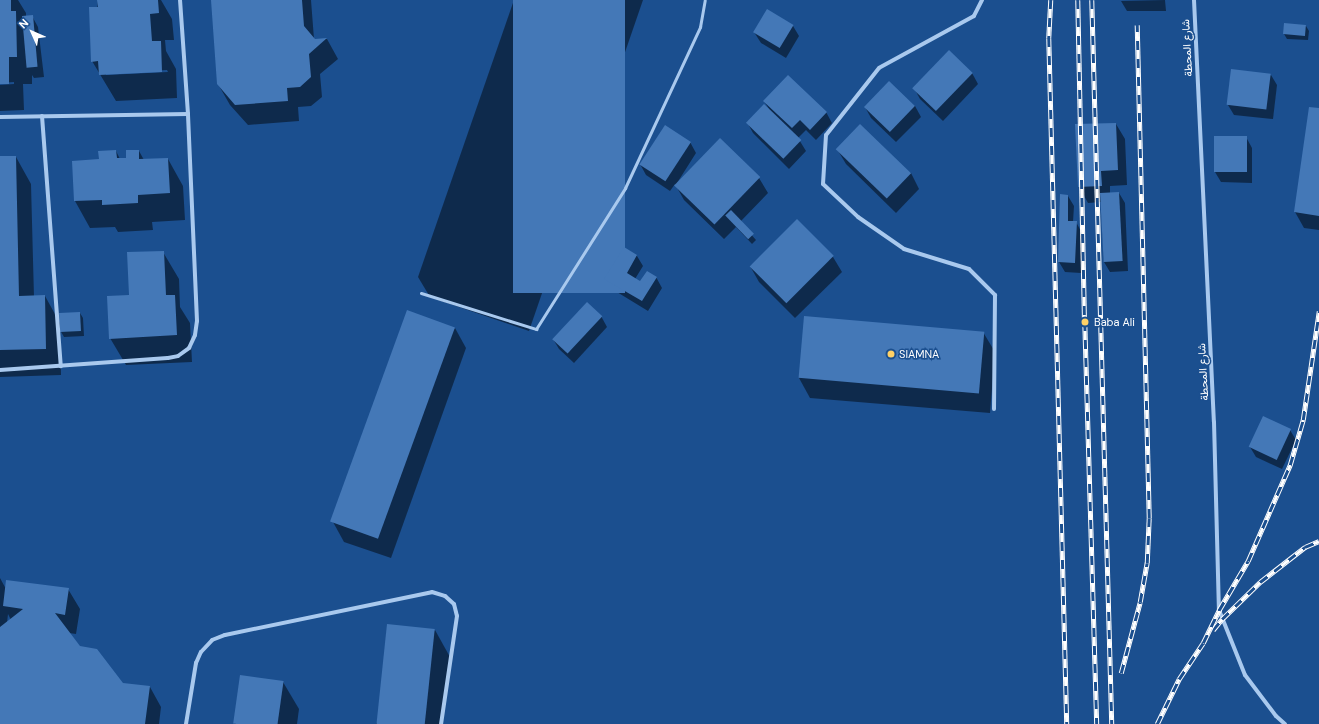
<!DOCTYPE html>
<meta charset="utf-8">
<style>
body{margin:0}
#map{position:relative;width:1319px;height:724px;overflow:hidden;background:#1b4f8f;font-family:"DM Sans",Vazirmatn,sans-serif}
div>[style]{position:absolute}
.shadow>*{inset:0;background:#0007}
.building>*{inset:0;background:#4478b7;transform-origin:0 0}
.service>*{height:3px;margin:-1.5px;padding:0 1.5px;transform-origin:1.5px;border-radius:1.5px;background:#a9c9ee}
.minor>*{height:4px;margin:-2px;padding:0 2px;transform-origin:2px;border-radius:2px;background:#a9c9ee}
.rail>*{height:4.5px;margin-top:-2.25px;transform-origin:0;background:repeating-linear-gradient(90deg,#1b4f8f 0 9px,#fff 0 18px);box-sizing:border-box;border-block:1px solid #fff}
.dots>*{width:11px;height:11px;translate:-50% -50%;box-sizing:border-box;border:2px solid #1b4f8f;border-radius:50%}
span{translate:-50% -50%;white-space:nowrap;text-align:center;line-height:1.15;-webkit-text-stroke:3px #1b4f8f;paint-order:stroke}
.street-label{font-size:11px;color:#fff}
.poi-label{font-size:11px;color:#fff}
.left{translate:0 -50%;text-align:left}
.north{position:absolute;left:12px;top:12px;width:40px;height:40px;-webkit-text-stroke:3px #1b4f8f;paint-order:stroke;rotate:315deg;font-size:11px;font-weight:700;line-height:16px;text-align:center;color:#fff}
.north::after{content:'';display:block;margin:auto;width:14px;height:18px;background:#fff;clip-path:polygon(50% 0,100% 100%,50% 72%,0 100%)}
</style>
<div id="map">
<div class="shadow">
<div style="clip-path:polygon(0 0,18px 0,26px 13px,26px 17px,32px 16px,38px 27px,44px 77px,34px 78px,32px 75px,32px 84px,23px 84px,24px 110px,0 111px,0 85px,14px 84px,14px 82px,0 83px)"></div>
<div style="clip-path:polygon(evenodd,98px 0,161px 0,172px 19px,174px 40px,165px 40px,166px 51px,176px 69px,177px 98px,116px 101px,92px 61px,98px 0,167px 70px,168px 72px,106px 75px,106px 73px,167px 70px)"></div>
<div style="clip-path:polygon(212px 0,311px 0,314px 39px,327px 39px,338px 59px,320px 74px,322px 97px,311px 106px,298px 107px,299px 121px,248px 125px,230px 105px,218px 84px)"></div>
<div style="clip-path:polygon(514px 0,643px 0,529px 331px,430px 297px,418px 277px)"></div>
<div style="clip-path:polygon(1165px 0,1166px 11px,1127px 11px,1121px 1px)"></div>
<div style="clip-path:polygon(793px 26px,799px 36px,786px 58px,761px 43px,754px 32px)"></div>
<div style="clip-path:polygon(1306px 26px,1309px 31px,1308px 40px,1287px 39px,1284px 34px)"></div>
<div style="clip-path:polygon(972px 73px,978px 84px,943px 121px,920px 99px,914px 88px)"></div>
<div style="clip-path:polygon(1271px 75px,1277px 85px,1273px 119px,1234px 115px,1228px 105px)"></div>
<div style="clip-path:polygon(764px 101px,826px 112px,832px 123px,816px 140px,806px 130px,798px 138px,806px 151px,789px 169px,753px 133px,747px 122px,769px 109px)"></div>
<div style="clip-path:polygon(915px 106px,921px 117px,896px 142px,871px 118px,865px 107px)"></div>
<div style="clip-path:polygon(1319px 109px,1319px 230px,1304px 228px,1295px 212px)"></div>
<div style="clip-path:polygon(1116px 124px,1125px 139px,1127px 185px,1110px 186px,1110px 193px,1119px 193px,1125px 203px,1128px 271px,1110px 272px,1104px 262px,1101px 202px,1088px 203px,1079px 187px,1076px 125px)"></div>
<div style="clip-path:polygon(1246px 137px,1252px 148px,1252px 183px,1221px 182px,1215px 172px)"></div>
<div style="clip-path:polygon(690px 142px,696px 153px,677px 183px,759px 178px,768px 193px,740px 222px,756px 240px,752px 244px,736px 227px,724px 239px,684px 200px,675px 184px,670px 191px,646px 175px,640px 164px)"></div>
<div style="clip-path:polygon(837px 149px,911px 173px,919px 189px,896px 213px,846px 164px)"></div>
<div style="clip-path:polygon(116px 151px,120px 159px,127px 159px,139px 151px,144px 160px,168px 159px,183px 186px,185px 220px,152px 222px,153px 230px,118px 232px,115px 227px,90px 228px,75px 201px,100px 160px)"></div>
<div style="clip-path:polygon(0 157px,16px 157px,31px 184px,34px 297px,45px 296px,61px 325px,80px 313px,83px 318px,84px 336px,64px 337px,60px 330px,61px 375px,0 377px)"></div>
<div style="clip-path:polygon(1068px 196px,1074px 206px,1073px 222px,1076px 222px,1082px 233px,1081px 273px,1065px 272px,1059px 262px)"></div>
<div style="clip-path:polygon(624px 248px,637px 256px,643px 266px,635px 279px,641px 282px,656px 277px,662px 288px,648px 311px,612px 289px,606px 279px)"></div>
<div style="clip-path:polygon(163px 252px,179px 279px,180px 307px,190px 323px,192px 362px,126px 365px,110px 338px,130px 296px)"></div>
<div style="clip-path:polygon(833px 257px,842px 272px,795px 318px,759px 282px,750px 266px)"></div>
<div style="clip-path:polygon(601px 316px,607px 327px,574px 363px,559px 349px,553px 339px)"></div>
<div style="clip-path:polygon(455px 328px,466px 348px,391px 558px,344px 542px,333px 522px)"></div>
<div style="clip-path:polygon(983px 332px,995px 352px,990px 413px,810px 398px,799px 378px)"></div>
<div style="clip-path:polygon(1290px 430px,1296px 440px,1282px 469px,1256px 457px,1250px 447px)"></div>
<div style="clip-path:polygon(evenodd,0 578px,6px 589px,68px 589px,80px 609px,76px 634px,69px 633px,80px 647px,123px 684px,150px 687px,161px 707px,159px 724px,0 724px,0 578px,8px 614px,11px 620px,7px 623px,8px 614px)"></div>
<div style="clip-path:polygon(435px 630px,450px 657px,440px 724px,376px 724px)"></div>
<div style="clip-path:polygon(283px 682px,299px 709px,297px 724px,234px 724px)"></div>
</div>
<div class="building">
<div style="clip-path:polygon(0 0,11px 0,11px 11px,16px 11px,17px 57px,9px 57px,9px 84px,0 84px)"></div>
<div style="clip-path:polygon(97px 0,158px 0,159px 13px,150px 14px,152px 41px,161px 41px,162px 72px,99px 75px,98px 61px,91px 62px,89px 7px,98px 7px)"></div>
<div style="clip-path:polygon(211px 0,302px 0,304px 26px,315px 39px,327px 38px,309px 54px,311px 77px,300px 87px,287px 88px,288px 101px,235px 105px,217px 84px)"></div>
<div style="left:513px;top:0;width:112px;height:293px"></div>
<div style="left:767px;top:9px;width:31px;height:27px;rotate:31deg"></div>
<div style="left:33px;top:15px;width:52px;height:11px;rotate:85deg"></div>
<div style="left:1284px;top:23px;width:22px;height:11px;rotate:5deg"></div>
<div style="left:949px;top:50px;width:33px;height:53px;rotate:44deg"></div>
<div style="left:1231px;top:69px;width:40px;height:36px;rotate:7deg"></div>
<div style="clip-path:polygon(788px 75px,827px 112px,810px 130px,800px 120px,792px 128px,763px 101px)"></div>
<div style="left:889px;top:81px;width:36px;height:36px;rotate:44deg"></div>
<div style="left:764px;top:104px;width:52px;height:26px;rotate:44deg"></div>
<div style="clip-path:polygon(1309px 107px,1319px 108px,1319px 216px,1294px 212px)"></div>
<div style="clip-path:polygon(1116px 123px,1118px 170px,1101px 171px,1102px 186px,1078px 187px,1075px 124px)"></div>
<div style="left:860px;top:124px;width:71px;height:35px;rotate:44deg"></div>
<div style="left:665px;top:125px;width:31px;height:47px;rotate:33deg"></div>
<div style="left:1214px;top:136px;width:33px;height:36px"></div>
<div style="left:720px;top:138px;width:56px;height:66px;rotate:44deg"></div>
<div style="clip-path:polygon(116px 150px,117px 158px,126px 158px,126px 150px,139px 150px,139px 159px,168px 158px,170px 193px,138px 195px,138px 203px,102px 205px,102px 200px,74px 201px,72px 161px,99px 159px,98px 151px)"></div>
<div style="clip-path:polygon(0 156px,16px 156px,19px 296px,45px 295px,46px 349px,0 350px)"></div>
<div style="left:1119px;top:192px;width:69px;height:19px;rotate:87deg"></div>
<div style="clip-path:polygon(1060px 194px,1068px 195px,1068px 221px,1077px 221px,1075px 263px,1058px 262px)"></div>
<div style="left:731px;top:210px;width:33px;height:8px;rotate:46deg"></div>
<div style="left:797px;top:219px;width:52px;height:67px;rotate:45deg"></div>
<div style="clip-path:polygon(624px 247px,637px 255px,627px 273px,640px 281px,647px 271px,657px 277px,642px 301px,604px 279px)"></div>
<div style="clip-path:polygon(164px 251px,166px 295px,175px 295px,177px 335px,109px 339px,107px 296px,129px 295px,127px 252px)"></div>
<div style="left:587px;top:302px;width:21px;height:51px;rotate:43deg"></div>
<div style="left:407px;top:310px;width:51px;height:225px;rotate:20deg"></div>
<div style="left:80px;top:312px;width:19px;height:21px;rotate:87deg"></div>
<div style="left:804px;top:316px;width:181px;height:62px;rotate:5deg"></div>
<div style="left:1263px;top:416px;width:31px;height:34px;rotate:25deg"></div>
<div style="clip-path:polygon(6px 580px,69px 588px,65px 615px,55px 613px,80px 646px,97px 649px,123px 683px,150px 686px,145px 724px,0 724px,0 627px,23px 609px,3px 606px)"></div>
<div style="left:387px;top:624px;width:48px;height:101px;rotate:6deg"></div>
<div style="left:240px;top:675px;width:44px;height:49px;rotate:8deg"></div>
</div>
<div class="service">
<div style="left:421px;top:293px;width:121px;rotate:17.4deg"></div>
<div style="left:536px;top:329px;width:167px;rotate:-57.7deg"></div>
<div style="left:625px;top:188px;width:178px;rotate:-65deg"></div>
<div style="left:700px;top:27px;width:27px;rotate:-80deg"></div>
</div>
<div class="minor">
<div style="left:982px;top:0;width:18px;rotate:117deg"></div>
<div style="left:974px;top:16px;width:108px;rotate:151.3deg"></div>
<div style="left:879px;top:68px;width:85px;rotate:128.3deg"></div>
<div style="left:826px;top:135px;width:49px;rotate:93.5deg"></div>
<div style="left:823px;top:184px;width:48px;rotate:43.3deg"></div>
<div style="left:858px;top:217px;width:56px;rotate:34.8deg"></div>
<div style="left:904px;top:249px;width:68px;rotate:17.1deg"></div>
<div style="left:969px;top:269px;width:37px;rotate:45deg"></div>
<div style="left:995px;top:295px;width:114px;rotate:90.5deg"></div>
<div style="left:1194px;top:0;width:422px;rotate:87.3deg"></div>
<div style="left:1214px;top:422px;width:188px;rotate:88.5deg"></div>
<div style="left:1219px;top:610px;width:70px;rotate:68.2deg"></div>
<div style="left:1245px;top:675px;width:51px;rotate:52.9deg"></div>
<div style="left:1276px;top:716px;width:12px;rotate:42deg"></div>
<div style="left:42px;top:116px;width:251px;rotate:85.7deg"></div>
<div style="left:0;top:117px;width:188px;rotate:-0.9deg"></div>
<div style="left:0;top:370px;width:168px;rotate:-4.1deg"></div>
<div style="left:168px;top:358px;width:10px;rotate:-11deg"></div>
<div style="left:178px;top:356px;width:14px;rotate:-36deg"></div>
<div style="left:189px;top:348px;width:14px;rotate:-65deg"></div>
<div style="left:195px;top:335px;width:14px;rotate:-82deg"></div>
<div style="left:197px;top:321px;width:207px;rotate:-92.5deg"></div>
<div style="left:188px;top:114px;width:114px;rotate:-94deg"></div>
<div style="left:186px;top:724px;width:62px;rotate:-80.7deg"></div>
<div style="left:196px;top:663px;width:12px;rotate:-66deg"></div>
<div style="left:201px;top:652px;width:16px;rotate:-47deg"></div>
<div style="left:212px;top:640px;width:14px;rotate:-21deg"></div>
<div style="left:225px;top:635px;width:211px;rotate:-11.7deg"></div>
<div style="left:432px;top:592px;width:14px;rotate:17deg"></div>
<div style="left:445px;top:596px;width:12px;rotate:42deg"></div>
<div style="left:454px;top:604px;width:12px;rotate:76deg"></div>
<div style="left:457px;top:616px;width:109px;rotate:98.4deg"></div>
</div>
<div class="rail">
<div style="left:1051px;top:0;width:38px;rotate:93deg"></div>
<div style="left:1049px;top:38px;width:686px;rotate:88.5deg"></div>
<div style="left:1078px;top:0;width:322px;rotate:88.8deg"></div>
<div style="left:1085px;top:322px;width:402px;rotate:88.3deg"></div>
<div style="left:1092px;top:0;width:724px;rotate:88.42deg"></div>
<div style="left:1213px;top:630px;width:14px;rotate:-51deg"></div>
<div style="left:1222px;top:619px;width:53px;rotate:-44.2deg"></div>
<div style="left:1260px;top:582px;width:57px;rotate:-37.9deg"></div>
<div style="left:1305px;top:547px;width:15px;rotate:-23deg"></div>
<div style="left:1121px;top:673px;width:73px;rotate:-75deg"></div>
<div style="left:1140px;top:602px;width:40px;rotate:-80deg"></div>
<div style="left:1147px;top:563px;width:45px;rotate:-87.5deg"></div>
<div style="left:1149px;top:518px;width:493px;rotate:-91.4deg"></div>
<div style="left:1157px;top:724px;width:50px;rotate:-63.9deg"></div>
<div style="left:1179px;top:679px;width:43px;rotate:-56.3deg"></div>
<div style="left:1203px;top:643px;width:37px;rotate:-64deg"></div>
<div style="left:1219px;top:610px;width:57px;rotate:-59.4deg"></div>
<div style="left:1248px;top:561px;width:105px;rotate:-66.4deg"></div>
<div style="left:1290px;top:465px;width:47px;rotate:-73.9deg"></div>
<div style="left:1303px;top:420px;width:110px;rotate:-81.6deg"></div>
</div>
<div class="dots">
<div style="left:1085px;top:322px;background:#ffd166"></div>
<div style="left:891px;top:354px;background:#ffd166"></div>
</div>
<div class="street-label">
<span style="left:1187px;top:48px;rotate:-93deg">شارع المحطة</span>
<span style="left:1203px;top:372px;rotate:-93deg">شارع المحطة</span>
</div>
<div class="poi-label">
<span class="left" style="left:1094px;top:322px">Baba Ali</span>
<span class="left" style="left:899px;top:354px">SIAMNA</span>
</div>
<div class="north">N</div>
</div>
